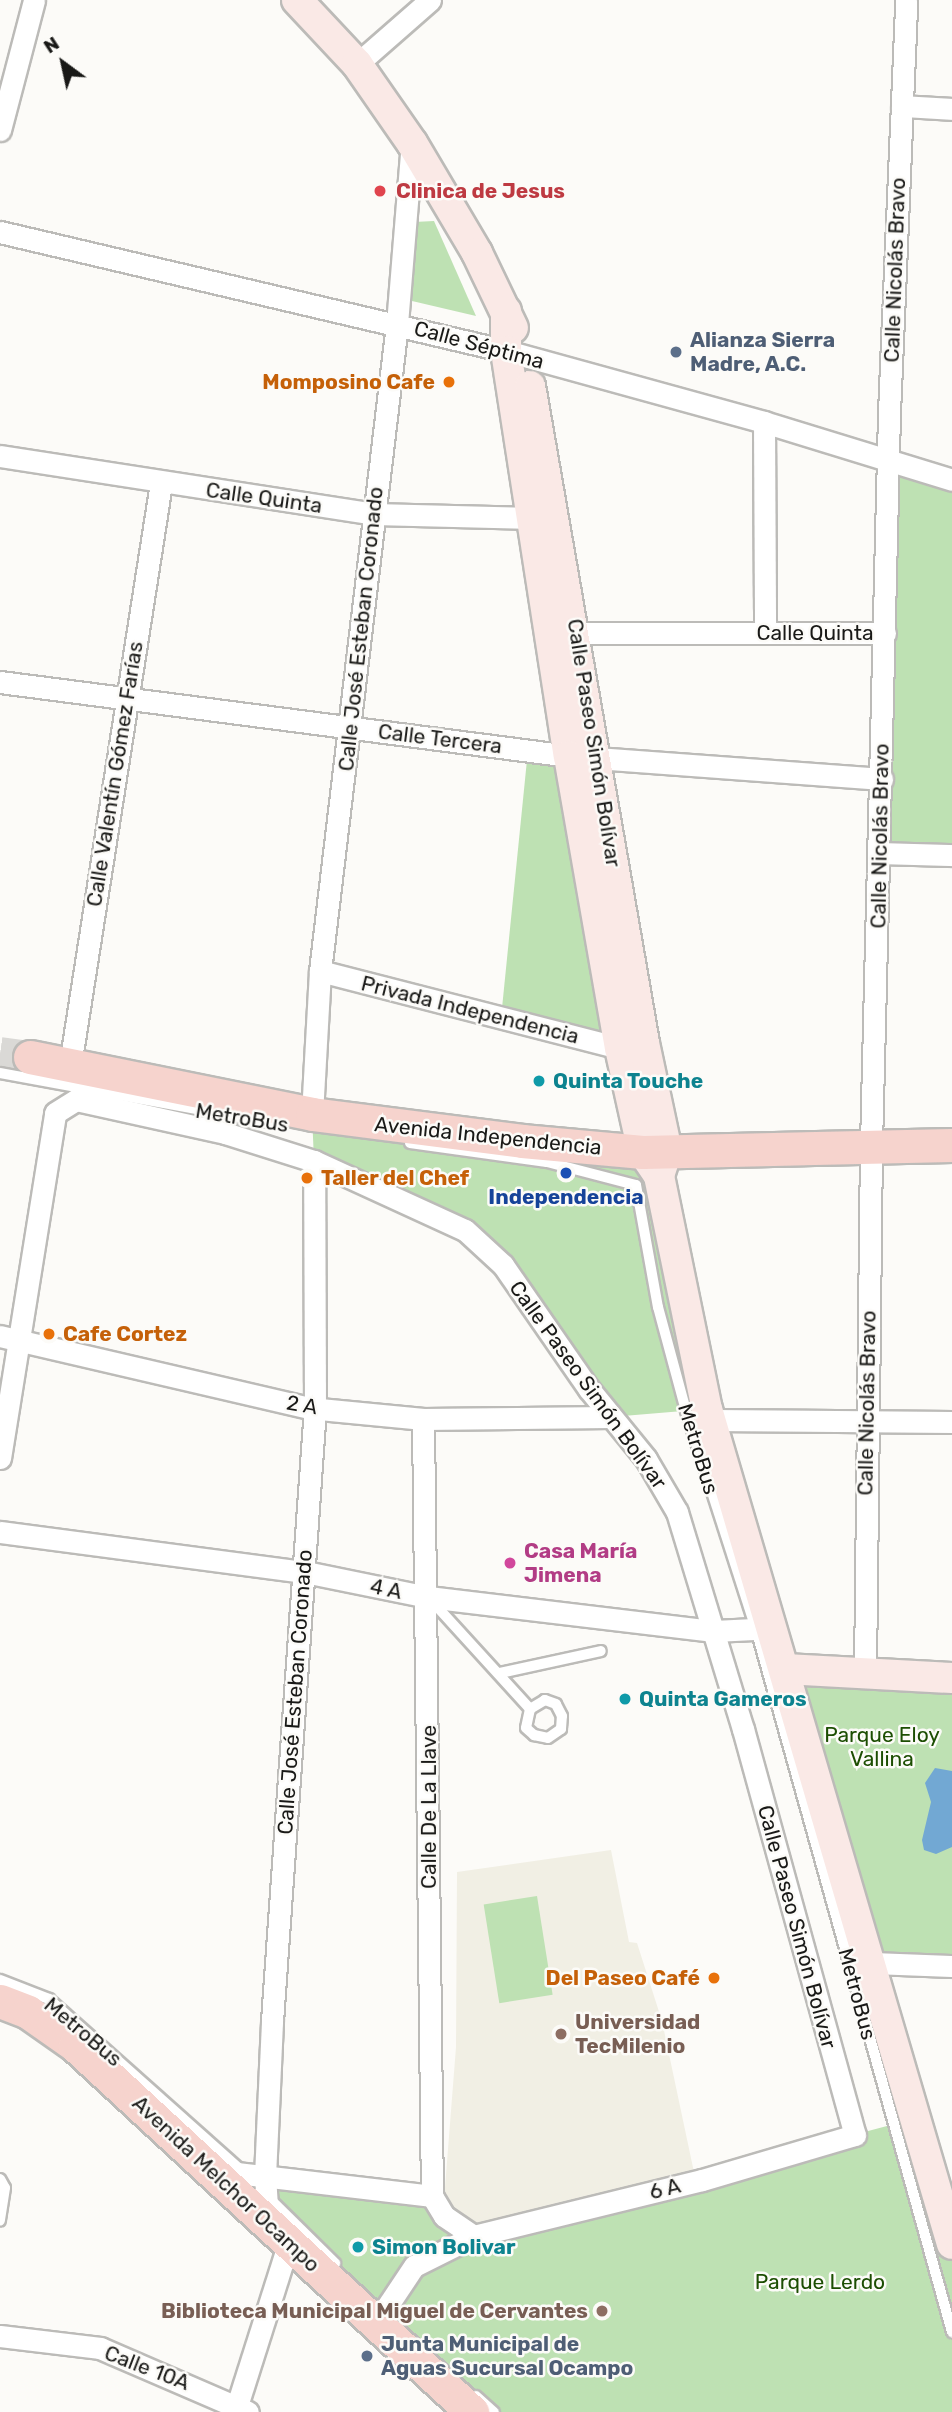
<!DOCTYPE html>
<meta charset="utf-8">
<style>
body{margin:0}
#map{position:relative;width:952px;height:2412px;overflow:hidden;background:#fcfbf8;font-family:Rubik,sans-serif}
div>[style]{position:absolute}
.built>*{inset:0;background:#f1efe4}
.green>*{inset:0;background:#bee1b3;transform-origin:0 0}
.water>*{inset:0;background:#72a8d3}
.primary-tunnel>*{height:33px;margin-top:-16.5px;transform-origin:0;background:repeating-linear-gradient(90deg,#dad9d6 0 33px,transparent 0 50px)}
.roads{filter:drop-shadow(2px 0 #bcbbb8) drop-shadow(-2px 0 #bcbbb8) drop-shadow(0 2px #bcbbb8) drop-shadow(0 -2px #bcbbb8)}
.service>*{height:10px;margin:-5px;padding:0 5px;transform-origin:5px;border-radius:5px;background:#fff}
.minor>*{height:21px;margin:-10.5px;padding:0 10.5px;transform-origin:10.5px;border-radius:10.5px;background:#fff}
.secondary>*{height:30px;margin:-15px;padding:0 15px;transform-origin:15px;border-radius:15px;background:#fae9e6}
.primary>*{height:33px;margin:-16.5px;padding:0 16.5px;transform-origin:16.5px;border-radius:16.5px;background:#f6d3cd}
.dots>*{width:19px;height:19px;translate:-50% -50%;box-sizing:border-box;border:4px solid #fcfbf8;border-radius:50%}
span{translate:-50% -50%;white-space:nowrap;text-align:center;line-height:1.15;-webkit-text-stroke:5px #fcfbf8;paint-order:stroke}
.health-label{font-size:21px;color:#be3a42;font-weight:700}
.left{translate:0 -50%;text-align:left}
.street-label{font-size:21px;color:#191917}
.service-label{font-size:21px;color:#4e5e75;font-weight:700}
.food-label{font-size:21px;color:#c56008;font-weight:700}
.right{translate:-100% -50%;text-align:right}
.culture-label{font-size:21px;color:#0d838f;font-weight:700}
.transit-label{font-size:21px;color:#164399;font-weight:700}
.hotel-label{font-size:21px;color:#b23c85;font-weight:700}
.park-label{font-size:21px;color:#1c4e02}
.education-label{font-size:21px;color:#785e54;font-weight:700}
.north{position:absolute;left:28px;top:28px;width:70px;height:70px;-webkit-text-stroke:5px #fcfbf8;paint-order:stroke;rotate:327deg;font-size:19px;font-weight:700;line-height:28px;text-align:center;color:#191917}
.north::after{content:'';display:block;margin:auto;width:24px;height:32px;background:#191917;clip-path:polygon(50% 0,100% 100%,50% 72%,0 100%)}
</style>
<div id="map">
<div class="built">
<div style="clip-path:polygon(611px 1850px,629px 1942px,637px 1943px,662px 2021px,695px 2177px,488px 2228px,468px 2224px,449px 2211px,444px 2200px,456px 2047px,457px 1872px)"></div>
</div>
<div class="green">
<div style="clip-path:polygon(434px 221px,476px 316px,412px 301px,414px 222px)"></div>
<div style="clip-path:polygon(889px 463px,952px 478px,952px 855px,880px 853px)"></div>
<div style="clip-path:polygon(528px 750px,569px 756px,620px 1048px,501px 1018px)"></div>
<div style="clip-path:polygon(312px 1114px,643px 1152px,707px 1409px,611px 1417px,484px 1245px,314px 1161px)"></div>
<div style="clip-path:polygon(785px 1669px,952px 1679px,952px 1966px,870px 1963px)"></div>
<div style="left:537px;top:1896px;width:100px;height:54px;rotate:81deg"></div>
<div style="clip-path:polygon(917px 2118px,952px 2244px,952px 2412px,472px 2412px,268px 2222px,265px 2176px,432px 2196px,474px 2236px)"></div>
</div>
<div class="water">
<div style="clip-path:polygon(935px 1768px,952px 1771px,952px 1847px,936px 1854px,924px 1850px,922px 1840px,931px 1802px,925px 1783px)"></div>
</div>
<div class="primary-tunnel">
<div style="left:0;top:1053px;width:30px;rotate:8deg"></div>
</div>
<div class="roads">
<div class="service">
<div style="left:0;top:1073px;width:278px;rotate:10.4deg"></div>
<div style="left:410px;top:1143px;width:138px;rotate:7.9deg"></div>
<div style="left:547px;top:1162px;width:92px;rotate:14.5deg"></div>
<div style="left:636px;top:1185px;width:124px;rotate:79.8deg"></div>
<div style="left:658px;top:1307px;width:108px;rotate:74.9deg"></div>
<div style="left:686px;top:1411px;width:229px;rotate:72.2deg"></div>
<div style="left:756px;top:1629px;width:730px;rotate:74.42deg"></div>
<div style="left:430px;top:1599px;width:149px;rotate:47.7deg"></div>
<div style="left:530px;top:1709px;width:19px;rotate:102deg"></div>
<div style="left:526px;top:1728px;width:11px;rotate:41deg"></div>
<div style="left:534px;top:1735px;width:14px;rotate:12deg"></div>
<div style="left:548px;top:1738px;width:16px;rotate:-35deg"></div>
<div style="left:561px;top:1729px;width:13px;rotate:-86deg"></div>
<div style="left:562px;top:1716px;width:13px;rotate:-117deg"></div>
<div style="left:556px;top:1704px;width:12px;rotate:-160deg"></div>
<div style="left:545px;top:1700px;width:17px;rotate:149deg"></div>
<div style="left:500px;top:1673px;width:103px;rotate:-12.3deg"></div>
<div style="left:0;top:1980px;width:53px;rotate:21.2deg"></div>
<div style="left:49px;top:1999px;width:256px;rotate:41.7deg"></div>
<div style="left:0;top:2179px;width:10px;rotate:61deg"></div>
<div style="left:5px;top:2188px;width:33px;rotate:99deg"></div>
<div style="left:269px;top:2198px;width:93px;rotate:44.6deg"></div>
<div style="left:476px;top:2396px;width:24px;rotate:42deg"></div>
</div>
<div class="minor">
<div style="left:357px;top:64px;width:97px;rotate:-41.2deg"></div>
<div style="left:902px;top:106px;width:50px;rotate:3.4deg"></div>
<div style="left:0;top:130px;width:134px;rotate:-75.3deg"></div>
<div style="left:0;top:232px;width:520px;rotate:13.23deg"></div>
<div style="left:506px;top:351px;width:268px;rotate:15.4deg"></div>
<div style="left:764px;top:422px;width:197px;rotate:17.1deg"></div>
<div style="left:764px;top:422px;width:210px;rotate:89.7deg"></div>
<div style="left:0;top:456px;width:378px;rotate:8.8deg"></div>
<div style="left:374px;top:514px;width:169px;rotate:1.4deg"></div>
<div style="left:561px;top:633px;width:324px"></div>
<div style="left:0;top:682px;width:574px;rotate:7.41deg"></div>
<div style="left:569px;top:756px;width:314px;rotate:4.2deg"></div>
<div style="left:880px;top:853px;width:72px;rotate:1.6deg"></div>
<div style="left:320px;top:971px;width:310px;rotate:14.4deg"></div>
<div style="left:70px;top:1065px;width:589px;rotate:-81.11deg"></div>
<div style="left:312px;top:1114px;width:143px;rotate:-86.8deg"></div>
<div style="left:320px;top:971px;width:652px;rotate:-83.21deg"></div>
<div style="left:397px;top:324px;width:182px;rotate:-85.3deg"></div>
<div style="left:0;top:1336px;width:317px;rotate:13.1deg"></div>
<div style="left:309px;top:1408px;width:115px;rotate:5.5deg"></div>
<div style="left:423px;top:1419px;width:188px;rotate:-0.6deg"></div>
<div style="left:423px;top:1419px;width:777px;rotate:89.34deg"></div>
<div style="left:432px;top:2196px;width:23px;rotate:59deg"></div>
<div style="left:444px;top:2216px;width:36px;rotate:34deg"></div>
<div style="left:711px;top:1420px;width:241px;rotate:0.5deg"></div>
<div style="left:0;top:1458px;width:349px;rotate:-80.9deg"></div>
<div style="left:55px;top:1113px;width:25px;rotate:-32deg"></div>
<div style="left:76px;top:1100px;width:153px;rotate:12.5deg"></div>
<div style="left:225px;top:1133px;width:93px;rotate:17.5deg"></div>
<div style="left:314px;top:1161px;width:166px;rotate:24.6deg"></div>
<div style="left:465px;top:1230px;width:52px;rotate:42.6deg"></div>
<div style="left:503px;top:1265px;width:151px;rotate:55.3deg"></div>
<div style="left:589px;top:1389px;width:90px;rotate:50.8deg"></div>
<div style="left:646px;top:1459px;width:61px;rotate:59.7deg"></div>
<div style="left:677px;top:1512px;width:227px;rotate:73.1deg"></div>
<div style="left:743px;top:1729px;width:421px;rotate:74.6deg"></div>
<div style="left:855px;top:2135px;width:159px;rotate:163.6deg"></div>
<div style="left:702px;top:2180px;width:235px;rotate:166.2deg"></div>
<div style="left:474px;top:2236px;width:67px;rotate:153.4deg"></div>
<div style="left:414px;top:2266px;width:69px;rotate:123.7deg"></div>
<div style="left:0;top:1532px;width:308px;rotate:7.5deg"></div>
<div style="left:305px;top:1572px;width:126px;rotate:11.5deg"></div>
<div style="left:428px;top:1597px;width:288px;rotate:6.8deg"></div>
<div style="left:714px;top:1631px;width:60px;rotate:-2.9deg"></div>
<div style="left:865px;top:1673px;width:528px;rotate:-89.35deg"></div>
<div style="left:871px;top:1145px;width:732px;rotate:-88.59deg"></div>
<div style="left:889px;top:413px;width:413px;rotate:-87.6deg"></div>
<div style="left:870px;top:1963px;width:82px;rotate:2.1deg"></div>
<div style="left:211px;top:2170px;width:223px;rotate:6.7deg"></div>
<div style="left:268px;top:2222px;width:46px;rotate:-93.7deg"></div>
<div style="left:265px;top:2176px;width:155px;rotate:-87.4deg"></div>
<div style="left:272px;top:2021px;width:615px;rotate:-85.99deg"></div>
<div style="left:315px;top:1408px;width:247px;rotate:-90.2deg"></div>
<div style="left:0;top:2336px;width:101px;rotate:6.8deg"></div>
<div style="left:100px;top:2348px;width:161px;rotate:23.4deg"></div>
<div style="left:235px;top:2412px;width:178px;rotate:-72.4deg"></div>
</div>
<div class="secondary">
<div style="left:297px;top:0;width:88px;rotate:46.8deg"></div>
<div style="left:357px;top:64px;width:96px;rotate:55.2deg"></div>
<div style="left:412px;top:143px;width:128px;rotate:59.4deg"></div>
<div style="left:477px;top:253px;width:83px;rotate:64.4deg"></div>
<div style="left:506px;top:311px;width:40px;rotate:90deg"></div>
<div style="left:506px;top:351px;width:410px;rotate:81.2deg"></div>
<div style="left:569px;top:756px;width:296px;rotate:80.1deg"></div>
<div style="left:620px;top:1048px;width:107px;rotate:77.5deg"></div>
<div style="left:643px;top:1152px;width:29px;rotate:56deg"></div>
<div style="left:659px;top:1176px;width:238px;rotate:78.4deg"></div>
<div style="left:707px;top:1409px;width:870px;rotate:73.65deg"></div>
<div style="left:530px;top:386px;width:667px;rotate:80.16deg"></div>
<div style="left:644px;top:1043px;width:110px;rotate:78deg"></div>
<div style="left:667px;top:1151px;width:23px;rotate:108deg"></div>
<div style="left:785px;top:1669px;width:167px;rotate:3.1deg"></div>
</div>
<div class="primary">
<div style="left:30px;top:1057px;width:288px;rotate:11.4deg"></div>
<div style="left:312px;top:1114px;width:212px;rotate:7.3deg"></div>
<div style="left:522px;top:1141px;width:121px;rotate:5.2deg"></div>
<div style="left:643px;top:1152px;width:309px;rotate:-1.3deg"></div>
<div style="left:0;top:2001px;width:30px;rotate:21deg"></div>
<div style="left:28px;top:2012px;width:57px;rotate:35.1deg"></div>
<div style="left:75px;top:2045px;width:541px;rotate:42.75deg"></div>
</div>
</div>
<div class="dots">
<div style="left:380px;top:191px;background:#e0444e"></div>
<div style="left:676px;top:352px;background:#5c6f8a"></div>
<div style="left:449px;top:382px;background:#e8710a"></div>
<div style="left:539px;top:1081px;background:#0f9aa8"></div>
<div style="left:566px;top:1173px;background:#1a4fb4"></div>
<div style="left:307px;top:1178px;background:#e8710a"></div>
<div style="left:49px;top:1334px;background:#e8710a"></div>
<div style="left:510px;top:1563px;background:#d1479c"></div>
<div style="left:625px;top:1699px;background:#0f9aa8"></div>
<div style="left:714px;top:1978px;background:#e8710a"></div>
<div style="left:561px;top:2034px;background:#8d6e63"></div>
<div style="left:358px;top:2247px;background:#0f9aa8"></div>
<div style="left:602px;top:2311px;background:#8d6e63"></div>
<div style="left:367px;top:2356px;background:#5c6f8a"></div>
</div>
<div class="health-label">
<span class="left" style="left:396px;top:191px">Clinica de Jesus</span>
</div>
<div class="street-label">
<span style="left:895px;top:270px;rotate:-88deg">Calle Nicolás Bravo</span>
<span style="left:479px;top:345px;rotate:15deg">Calle Séptima</span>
<span style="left:264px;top:498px;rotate:8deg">Calle Quinta</span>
<span style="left:361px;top:629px;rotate:-84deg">Calle José Esteban Coronado</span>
<span style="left:815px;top:633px">Calle Quinta</span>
<span style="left:440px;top:739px;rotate:7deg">Calle Tercera</span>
<span style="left:594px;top:743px;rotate:81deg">Calle Paseo Simón Bolívar</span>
<span style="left:115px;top:774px;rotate:-81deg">Calle Valentín Gómez Farías</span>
<span style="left:880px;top:836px;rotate:-89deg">Calle Nicolás Bravo</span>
<span style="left:470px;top:1010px;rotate:14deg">Privada Independencia</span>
<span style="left:242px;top:1118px;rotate:9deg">MetroBus</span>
<span style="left:488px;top:1136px;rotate:6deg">Avenida Independencia</span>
<span style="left:588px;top:1385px;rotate:54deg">Calle Paseo Simón Bolívar</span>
<span style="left:867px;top:1403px;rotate:-89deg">Calle Nicolás Bravo</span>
<span style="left:302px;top:1405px;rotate:10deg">2 A</span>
<span style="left:698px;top:1449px;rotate:73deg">MetroBus</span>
<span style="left:386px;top:1589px;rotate:12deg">4 A</span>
<span style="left:295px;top:1692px;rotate:-86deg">Calle José Esteban Coronado</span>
<span style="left:429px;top:1807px;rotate:-90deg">Calle De La Llave</span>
<span style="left:797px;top:1927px;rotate:75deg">Calle Paseo Simón Bolívar</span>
<span style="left:857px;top:1994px;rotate:75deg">MetroBus</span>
<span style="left:83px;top:2032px;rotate:40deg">MetroBus</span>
<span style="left:226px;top:2184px;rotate:43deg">Avenida Melchor Ocampo</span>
<span style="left:665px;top:2189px;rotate:-14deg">6 A</span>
<span style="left:147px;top:2368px;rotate:21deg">Calle 10A</span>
</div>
<div class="service-label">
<span class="left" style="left:690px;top:352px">Alianza Sierra<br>Madre, A.C.</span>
<span class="left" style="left:381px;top:2356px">Junta Municipal de<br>Aguas Sucursal Ocampo</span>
</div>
<div class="food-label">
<span class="right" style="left:435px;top:382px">Momposino Cafe</span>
<span class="left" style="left:321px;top:1178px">Taller del Chef</span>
<span class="left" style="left:63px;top:1334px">Cafe Cortez</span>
<span class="right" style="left:700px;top:1978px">Del Paseo Café</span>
</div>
<div class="culture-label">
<span class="left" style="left:553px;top:1081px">Quinta Touche</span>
<span class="left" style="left:639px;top:1699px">Quinta Gameros</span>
<span class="left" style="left:372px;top:2247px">Simon Bolivar</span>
</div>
<div class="transit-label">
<span style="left:566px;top:1197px">Independencia</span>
</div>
<div class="hotel-label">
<span class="left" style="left:524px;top:1563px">Casa María<br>Jimena</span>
</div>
<div class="park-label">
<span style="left:882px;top:1747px">Parque Eloy<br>Vallina</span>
<span style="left:820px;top:2282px">Parque Lerdo</span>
</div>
<div class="education-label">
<span class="left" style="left:575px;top:2034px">Universidad<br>TecMilenio</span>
<span class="right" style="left:588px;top:2311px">Biblioteca Municipal Miguel de Cervantes</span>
</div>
<div class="north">N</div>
</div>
